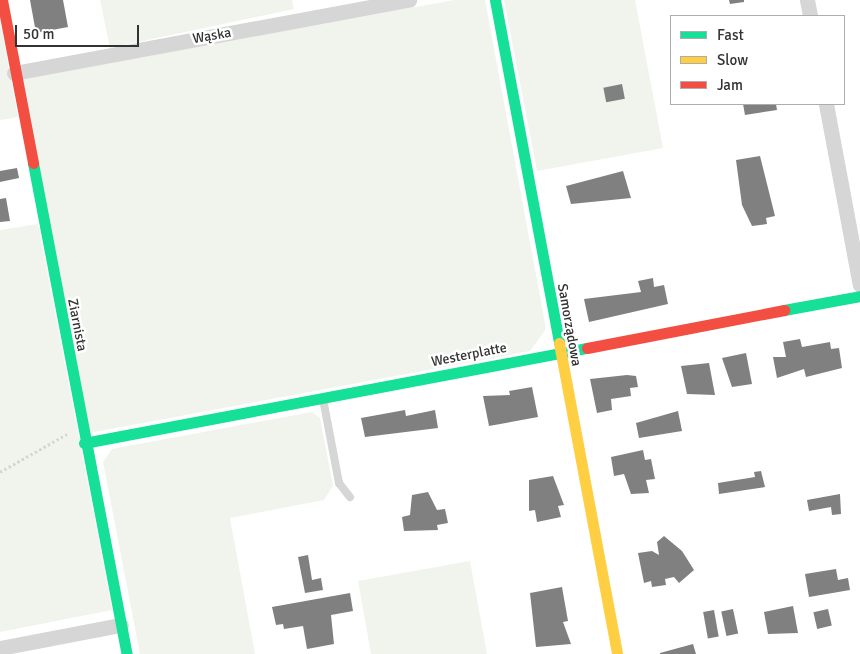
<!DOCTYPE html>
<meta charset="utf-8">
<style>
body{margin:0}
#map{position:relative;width:860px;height:654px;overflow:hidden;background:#fff;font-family:Signika,sans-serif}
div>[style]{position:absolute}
.green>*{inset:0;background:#f0f4ed}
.building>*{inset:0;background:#808080;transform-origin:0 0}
.path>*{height:3px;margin-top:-1.5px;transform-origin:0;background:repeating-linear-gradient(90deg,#d5d5d5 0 2.5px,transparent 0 5px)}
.lane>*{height:8px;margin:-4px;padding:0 4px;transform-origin:4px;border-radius:4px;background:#d6d6d6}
.street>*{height:15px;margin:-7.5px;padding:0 7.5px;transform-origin:7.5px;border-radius:7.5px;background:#d6d6d6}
.fast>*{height:11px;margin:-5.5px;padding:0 5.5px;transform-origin:5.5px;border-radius:5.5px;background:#16e098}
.slow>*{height:11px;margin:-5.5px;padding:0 5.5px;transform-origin:5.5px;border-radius:5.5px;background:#ffcf43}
.jam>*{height:11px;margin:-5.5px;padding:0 5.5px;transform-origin:5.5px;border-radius:5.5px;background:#f24e42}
span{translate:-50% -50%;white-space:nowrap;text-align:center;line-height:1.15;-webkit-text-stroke:5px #fff;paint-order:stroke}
.street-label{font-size:14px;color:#323232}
.legend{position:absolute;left:670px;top:15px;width:175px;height:90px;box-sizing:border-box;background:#fff;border:1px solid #adadad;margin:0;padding:6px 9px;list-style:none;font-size:15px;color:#323232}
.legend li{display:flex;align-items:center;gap:10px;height:25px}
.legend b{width:25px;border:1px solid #adadad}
.scale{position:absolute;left:15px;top:25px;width:124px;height:22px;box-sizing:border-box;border:2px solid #323232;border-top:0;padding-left:6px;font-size:15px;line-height:18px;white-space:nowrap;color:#323232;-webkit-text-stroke:4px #fff;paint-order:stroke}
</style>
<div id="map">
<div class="green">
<div style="clip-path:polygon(100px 0,292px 0,294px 9px,110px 48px)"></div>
<div style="clip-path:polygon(454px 0,485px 0,546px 329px,530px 351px,89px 433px,22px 79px)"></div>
<div style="clip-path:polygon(504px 0,635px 0,663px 148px,537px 171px)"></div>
<div style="clip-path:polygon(0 21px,18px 117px,0 120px)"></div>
<div style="clip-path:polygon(38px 224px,112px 610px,0 632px,0 230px)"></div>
<div style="clip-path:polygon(312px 412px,320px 418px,333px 486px,324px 500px,230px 518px,255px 654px,140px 654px,103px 462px,112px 449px)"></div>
<div style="clip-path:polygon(470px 561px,487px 654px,371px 654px,358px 581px)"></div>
</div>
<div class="building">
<div style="clip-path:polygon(30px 0,63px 0,68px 27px,36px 33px)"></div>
<div style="clip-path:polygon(729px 0,744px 0,744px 2px,730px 4px)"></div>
<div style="left:622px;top:84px;width:15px;height:19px;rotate:79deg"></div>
<div style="clip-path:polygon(743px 104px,776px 104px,777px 110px,745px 115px)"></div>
<div style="clip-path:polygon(760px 156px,775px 216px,766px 218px,767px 224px,752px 226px,742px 205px,736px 160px)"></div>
<div style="clip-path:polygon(17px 168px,19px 178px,0 182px,0 171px)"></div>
<div style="clip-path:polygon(623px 171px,631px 198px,571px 204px,566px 186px)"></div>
<div style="clip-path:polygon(6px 198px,10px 221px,0 222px,0 199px)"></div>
<div style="clip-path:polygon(653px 278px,654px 287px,664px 285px,668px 304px,589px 322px,584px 299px,641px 292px,638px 281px)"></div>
<div style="clip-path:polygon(800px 339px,802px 347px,830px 342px,831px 349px,839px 348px,842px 368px,806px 377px,804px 369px,777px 378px,773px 357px,786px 357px,783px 342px)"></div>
<div style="clip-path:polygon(746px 353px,752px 384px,732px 387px,722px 358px)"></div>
<div style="clip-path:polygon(709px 363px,715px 395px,687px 394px,681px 366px)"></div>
<div style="clip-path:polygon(627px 375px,636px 376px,638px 387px,630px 388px,631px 396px,611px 399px,612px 410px,597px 413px,590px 379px)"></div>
<div style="clip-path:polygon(532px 387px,538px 417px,489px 426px,483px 396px,510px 395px,509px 391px)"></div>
<div style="clip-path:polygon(405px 410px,406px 416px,435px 410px,438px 428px,365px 437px,361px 418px)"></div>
<div style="clip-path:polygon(678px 411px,682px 431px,639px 438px,636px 423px)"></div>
<div style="clip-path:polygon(643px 450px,645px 460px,651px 459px,655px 479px,646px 480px,649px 493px,631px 494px,624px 474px,614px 476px,611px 457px)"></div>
<div style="clip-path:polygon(761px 471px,765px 487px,719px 494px,718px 483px,755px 477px,754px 472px)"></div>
<div style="clip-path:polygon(553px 476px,564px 505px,558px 506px,561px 517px,537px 522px,535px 510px,529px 511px,529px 480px)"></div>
<div style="clip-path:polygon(428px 492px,437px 510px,445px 509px,448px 523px,437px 525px,438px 530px,404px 531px,402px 517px,410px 515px,412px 495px)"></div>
<div style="clip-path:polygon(840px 494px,841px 514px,832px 515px,831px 507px,809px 511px,807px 500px)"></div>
<div style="clip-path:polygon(664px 536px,682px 551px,694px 570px,679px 583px,674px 577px,665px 579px,666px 585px,652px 587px,651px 581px,644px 583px,638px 553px,652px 551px,659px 555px,657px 542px)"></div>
<div style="clip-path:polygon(308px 555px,312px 580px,321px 578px,323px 590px,305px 593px,298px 557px)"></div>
<div style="clip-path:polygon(836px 569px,838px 580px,848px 578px,850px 590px,809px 597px,805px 574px)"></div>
<div style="clip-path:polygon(562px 587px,568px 621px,563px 622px,571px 644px,536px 647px,530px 593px)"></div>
<div style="clip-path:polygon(350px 593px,353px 611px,331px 615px,334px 644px,307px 649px,303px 626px,284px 629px,283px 624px,276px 625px,272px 607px)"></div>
<div style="clip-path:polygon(793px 606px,798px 633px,768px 634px,764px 612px)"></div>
<div style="left:733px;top:609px;width:25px;height:12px;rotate:78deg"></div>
<div style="left:828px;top:609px;width:17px;height:15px;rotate:77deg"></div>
<div style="left:714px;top:610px;width:27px;height:11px;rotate:80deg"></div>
<div style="clip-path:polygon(693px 644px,696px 654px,660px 654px,660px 653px)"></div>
</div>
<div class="path">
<div style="left:0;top:472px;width:77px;rotate:-29.6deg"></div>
</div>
<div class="lane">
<div style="left:323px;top:399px;width:86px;rotate:79.2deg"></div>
<div style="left:339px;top:483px;width:18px;rotate:52deg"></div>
</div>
<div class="street">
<div style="left:807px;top:0;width:16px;rotate:79deg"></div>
<div style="left:14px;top:73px;width:402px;rotate:-10.5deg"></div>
<div style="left:826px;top:104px;width:184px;rotate:79.4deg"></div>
<div style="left:0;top:648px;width:123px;rotate:-10.8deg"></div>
</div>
<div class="fast">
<div style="left:495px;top:0;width:349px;rotate:79.4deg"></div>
<div style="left:33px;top:163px;width:500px;rotate:79.2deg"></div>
<div style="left:784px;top:310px;width:77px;rotate:-10.4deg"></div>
<div style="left:84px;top:443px;width:512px;rotate:-10.7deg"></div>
</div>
<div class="slow">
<div style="left:559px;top:343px;width:316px;rotate:79.4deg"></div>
</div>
<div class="jam">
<div style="left:2px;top:0;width:166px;rotate:79.2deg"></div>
<div style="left:587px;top:348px;width:201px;rotate:-10.9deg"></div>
</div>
<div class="street-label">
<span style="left:212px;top:36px;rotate:-10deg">Wąska</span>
<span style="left:77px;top:325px;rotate:79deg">Ziarnista</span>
<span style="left:569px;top:325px;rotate:80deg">Samorządowa</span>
<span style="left:469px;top:355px;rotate:-11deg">Westerplatte</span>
</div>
<ul class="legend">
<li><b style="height:6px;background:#16e098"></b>Fast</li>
<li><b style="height:6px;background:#ffcf43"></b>Slow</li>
<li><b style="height:6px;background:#f24e42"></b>Jam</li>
</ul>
<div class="scale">50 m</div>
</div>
